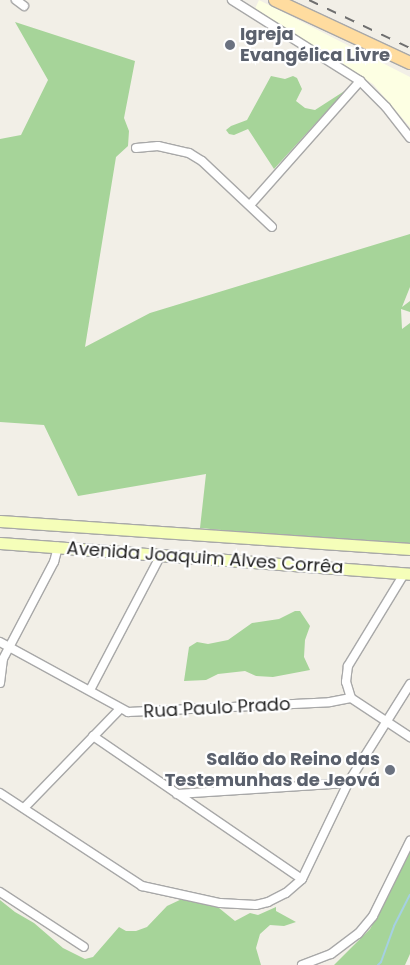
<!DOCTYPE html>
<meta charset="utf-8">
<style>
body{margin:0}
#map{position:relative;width:410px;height:965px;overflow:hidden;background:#f2efe7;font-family:Poppins,sans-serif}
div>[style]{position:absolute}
.education>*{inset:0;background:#fdffe3}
.forest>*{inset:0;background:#a6d499}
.stream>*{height:2px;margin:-1px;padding:0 1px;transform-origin:1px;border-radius:1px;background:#a5d0e2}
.roads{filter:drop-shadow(1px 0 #a8a8a8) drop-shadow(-1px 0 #a8a8a8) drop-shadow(0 1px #a8a8a8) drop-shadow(0 -1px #a8a8a8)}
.street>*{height:8px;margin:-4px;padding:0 4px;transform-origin:4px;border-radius:4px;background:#fff}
.secondary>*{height:11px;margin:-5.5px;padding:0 5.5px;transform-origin:5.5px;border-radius:5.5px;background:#f5feb9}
.primary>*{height:12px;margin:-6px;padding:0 6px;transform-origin:6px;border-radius:6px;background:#ffdc9f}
.rail>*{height:2px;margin-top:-1px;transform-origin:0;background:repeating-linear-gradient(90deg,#6f6f6f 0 10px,transparent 0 20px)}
.dots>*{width:14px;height:14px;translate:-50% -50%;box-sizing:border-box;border:2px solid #fff;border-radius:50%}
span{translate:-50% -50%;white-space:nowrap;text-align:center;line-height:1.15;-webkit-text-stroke:4.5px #fff;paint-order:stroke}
.worship-label{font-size:18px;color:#5b616d;font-weight:700}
.left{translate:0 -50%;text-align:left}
.right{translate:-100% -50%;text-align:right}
.street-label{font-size:18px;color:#212121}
</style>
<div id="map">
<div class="education">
<div style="clip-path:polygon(259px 0,410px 77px,410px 127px,373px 84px,254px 11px)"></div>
</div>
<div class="forest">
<div style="clip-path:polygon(15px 22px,135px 61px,124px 118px,129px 131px,128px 146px,116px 157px,85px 347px,150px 313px,410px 234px,410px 287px,402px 307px,410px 301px,410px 312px,401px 309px,402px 329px,410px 323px,410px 548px,200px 528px,206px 474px,78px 496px,44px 425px,0 422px,0 139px,21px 135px,48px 80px)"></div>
<div style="clip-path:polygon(271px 76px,285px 79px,293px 76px,297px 78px,302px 89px,296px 101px,305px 108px,315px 110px,346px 90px,274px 169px,248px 129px,234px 135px,229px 134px,226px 130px,231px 126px,247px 120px)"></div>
<div style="clip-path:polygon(295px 611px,300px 611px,310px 626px,305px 640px,304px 657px,310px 670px,273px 677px,256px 676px,245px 671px,218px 674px,206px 680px,184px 681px,189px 647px,197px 642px,208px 644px,228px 640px,252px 623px,279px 619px)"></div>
<div style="clip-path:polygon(410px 845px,410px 954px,405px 965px,334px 965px,370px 929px,389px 895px)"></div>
<div style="clip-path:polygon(184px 898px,219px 908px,235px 921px,250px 913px,258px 915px,276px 907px,276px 911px,296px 922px,284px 926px,270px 925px,260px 934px,256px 948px,261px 965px,0 965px,0 900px,15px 912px,34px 923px,63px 948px,85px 959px,93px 957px,119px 927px,126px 931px,136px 931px,147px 927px,167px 906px)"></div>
</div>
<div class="stream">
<div style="left:378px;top:965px;width:4px;rotate:-45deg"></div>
<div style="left:381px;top:962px;width:38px;rotate:-70deg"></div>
<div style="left:394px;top:926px;width:35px;rotate:-63deg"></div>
</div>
<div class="roads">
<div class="street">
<div style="left:16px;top:0;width:10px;rotate:37deg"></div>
<div style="left:232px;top:0;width:151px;rotate:32.3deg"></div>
<div style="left:360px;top:81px;width:37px;rotate:45deg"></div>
<div style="left:386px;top:107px;width:39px;rotate:52deg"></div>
<div style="left:136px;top:148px;width:22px;rotate:-5deg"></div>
<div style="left:158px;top:146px;width:32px;rotate:13deg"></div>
<div style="left:189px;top:153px;width:15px;rotate:32deg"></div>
<div style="left:202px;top:161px;width:96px;rotate:43.3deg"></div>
<div style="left:250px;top:205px;width:166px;rotate:-48.4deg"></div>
<div style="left:0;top:642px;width:146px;rotate:28.7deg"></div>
<div style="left:128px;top:712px;width:202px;rotate:-2.8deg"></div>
<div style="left:330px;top:702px;width:21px;rotate:-11deg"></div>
<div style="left:351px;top:698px;width:71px;rotate:33.5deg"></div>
<div style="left:0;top:683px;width:24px;rotate:-83deg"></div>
<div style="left:3px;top:659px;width:110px;rotate:-62.3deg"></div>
<div style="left:54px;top:562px;width:16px;rotate:-75deg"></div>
<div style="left:90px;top:690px;width:153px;rotate:-62.3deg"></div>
<div style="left:351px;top:698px;width:17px;rotate:-107deg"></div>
<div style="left:346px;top:682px;width:16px;rotate:-83deg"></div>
<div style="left:348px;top:666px;width:108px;rotate:-58.7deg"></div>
<div style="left:93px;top:736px;width:253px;rotate:34.4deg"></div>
<div style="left:0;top:793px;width:170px;rotate:33.2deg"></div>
<div style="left:142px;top:886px;width:80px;rotate:12.3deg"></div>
<div style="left:220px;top:903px;width:36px;rotate:3deg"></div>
<div style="left:256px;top:905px;width:12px;rotate:-14deg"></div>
<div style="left:268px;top:902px;width:20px;rotate:-27deg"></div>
<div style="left:286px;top:893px;width:21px;rotate:-41deg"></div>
<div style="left:302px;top:879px;width:106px;rotate:-64.4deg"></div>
<div style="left:348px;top:783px;width:117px;rotate:-57.9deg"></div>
<div style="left:177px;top:794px;width:171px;rotate:-3.7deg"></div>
<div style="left:24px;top:808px;width:138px;rotate:-45.9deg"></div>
<div style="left:0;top:892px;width:100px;rotate:33.2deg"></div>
<div style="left:302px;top:965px;width:31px;rotate:-21deg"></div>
<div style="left:331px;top:954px;width:34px;rotate:-37deg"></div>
<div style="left:358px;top:934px;width:23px;rotate:-50deg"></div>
<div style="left:373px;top:916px;width:84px;rotate:-63.7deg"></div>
</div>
<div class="secondary">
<div style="left:0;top:521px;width:411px;rotate:3.9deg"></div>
<div style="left:0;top:543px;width:411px;rotate:4.3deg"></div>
</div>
<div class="primary">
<div style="left:275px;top:0;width:149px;rotate:25deg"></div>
</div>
</div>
<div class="rail">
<div style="left:309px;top:0;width:112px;rotate:25.4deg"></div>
</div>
<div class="dots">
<div style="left:230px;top:45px;background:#6b7280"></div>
<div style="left:390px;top:770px;background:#6b7280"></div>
</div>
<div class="worship-label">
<span class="left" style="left:240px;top:45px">Igreja<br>Evangélica Livre</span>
<span class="right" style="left:380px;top:770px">Salão do Reino das<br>Testemunhas de Jeová</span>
</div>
<div class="street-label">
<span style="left:205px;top:558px;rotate:4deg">Avenida Joaquim Alves Corrêa</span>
<span style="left:217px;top:708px;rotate:-3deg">Rua Paulo Prado</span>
</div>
</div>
